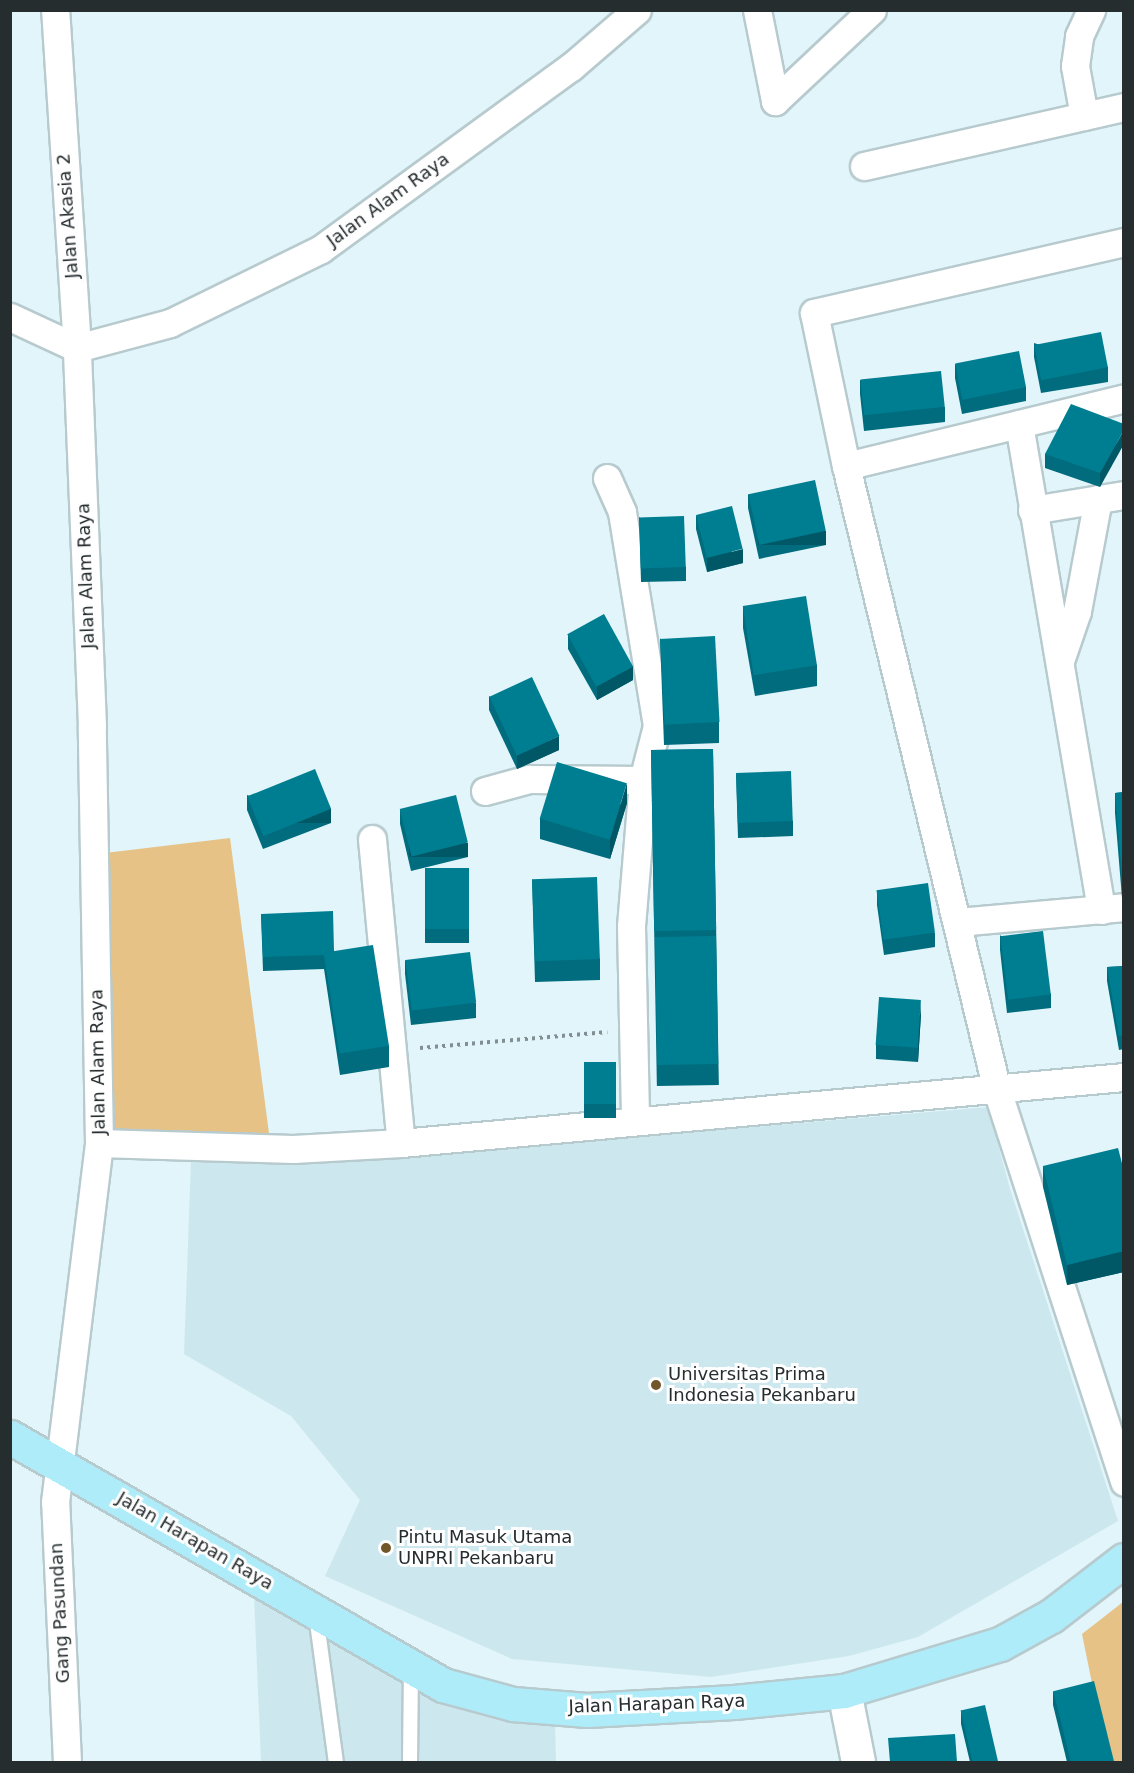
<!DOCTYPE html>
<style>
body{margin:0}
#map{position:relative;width:1134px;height:1773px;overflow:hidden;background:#e1f5fa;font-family:"DejaVu Sans",sans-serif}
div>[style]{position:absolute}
.built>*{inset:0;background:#cce8ee}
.green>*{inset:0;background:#e6c287}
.path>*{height:4px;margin-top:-2px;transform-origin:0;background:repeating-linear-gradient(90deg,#818f92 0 3px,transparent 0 7.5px)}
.roads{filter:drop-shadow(2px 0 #b7cace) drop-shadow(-2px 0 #b7cace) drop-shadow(0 2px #b7cace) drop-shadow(0 -2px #b7cace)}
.service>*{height:14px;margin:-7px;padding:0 7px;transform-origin:7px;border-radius:7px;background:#fff}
.minor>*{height:27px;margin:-13.5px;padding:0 13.5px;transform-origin:13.5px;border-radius:13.5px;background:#fff}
.tertiary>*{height:33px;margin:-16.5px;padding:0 16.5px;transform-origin:16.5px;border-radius:16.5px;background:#fff}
.primary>*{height:33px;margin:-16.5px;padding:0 16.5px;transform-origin:16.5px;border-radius:16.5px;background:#aeecf9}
.wall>*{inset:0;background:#006c7d;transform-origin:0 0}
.shaded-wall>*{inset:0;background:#005866;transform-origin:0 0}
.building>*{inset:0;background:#007e91;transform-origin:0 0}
.dots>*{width:16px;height:16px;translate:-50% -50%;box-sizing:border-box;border:3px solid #fefefe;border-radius:50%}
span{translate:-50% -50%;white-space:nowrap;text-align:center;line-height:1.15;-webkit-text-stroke:6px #fefefe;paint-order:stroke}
.street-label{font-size:18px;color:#262d2f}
.poi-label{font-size:18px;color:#262d2f}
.left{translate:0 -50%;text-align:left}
.frame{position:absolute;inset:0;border:12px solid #262d2f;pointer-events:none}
</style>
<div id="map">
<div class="built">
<div style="clip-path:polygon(988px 1107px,1010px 1189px,1118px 1521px,918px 1637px,849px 1656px,711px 1677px,512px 1659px,325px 1576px,360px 1500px,291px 1416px,184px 1354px,191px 1160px,424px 1155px)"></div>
<div style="clip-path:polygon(254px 1595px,555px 1724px,556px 1762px,261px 1762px)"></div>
</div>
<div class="green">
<div style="clip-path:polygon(230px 838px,270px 1141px,132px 1139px,109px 1130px,105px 853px)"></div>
<div style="clip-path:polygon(1123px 1602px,1123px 1762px,1108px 1762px,1082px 1634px)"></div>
</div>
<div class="path">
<div style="left:420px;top:1048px;width:188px;rotate:-4.9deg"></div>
</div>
<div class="roads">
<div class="service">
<div style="left:316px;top:1615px;width:148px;rotate:82.3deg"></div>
<div style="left:410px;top:1762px;width:93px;rotate:-89.4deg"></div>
</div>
<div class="minor">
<div style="left:757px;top:10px;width:93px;rotate:78.8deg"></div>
<div style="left:775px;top:101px;width:133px;rotate:-43.2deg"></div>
<div style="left:1084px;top:116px;width:51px;rotate:-100.2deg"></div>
<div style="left:1075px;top:66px;width:30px;rotate:-82deg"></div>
<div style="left:1079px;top:36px;width:29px;rotate:-65deg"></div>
<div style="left:864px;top:166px;width:267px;rotate:-12.8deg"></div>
<div style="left:1124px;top:242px;width:318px;rotate:167.1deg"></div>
<div style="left:814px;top:313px;width:156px;rotate:78.2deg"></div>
<div style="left:846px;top:466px;width:642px;rotate:76.4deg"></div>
<div style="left:997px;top:1090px;width:412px;rotate:72deg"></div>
<div style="left:10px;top:317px;width:74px;rotate:24.8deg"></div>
<div style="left:77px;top:348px;width:339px;rotate:-93.7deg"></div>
<div style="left:1019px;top:424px;width:493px;rotate:80.4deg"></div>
<div style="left:846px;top:466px;width:286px;rotate:-13.7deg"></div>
<div style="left:607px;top:478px;width:37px;rotate:66deg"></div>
<div style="left:622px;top:512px;width:217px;rotate:80.7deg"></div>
<div style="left:657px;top:726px;width:56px;rotate:104.5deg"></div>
<div style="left:643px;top:780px;width:146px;rotate:94.7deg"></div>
<div style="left:631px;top:926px;width:194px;rotate:88.8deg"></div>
<div style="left:1032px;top:510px;width:93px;rotate:-9.3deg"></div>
<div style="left:1060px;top:661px;width:53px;rotate:-71.2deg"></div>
<div style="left:1077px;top:611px;width:114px;rotate:-79.4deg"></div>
<div style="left:485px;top:791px;width:46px;rotate:-15.3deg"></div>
<div style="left:529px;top:779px;width:114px;rotate:0.5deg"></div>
<div style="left:372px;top:839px;width:305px;rotate:84.6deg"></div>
<div style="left:957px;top:922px;width:168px;rotate:-5.1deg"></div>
<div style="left:99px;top:1143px;width:194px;rotate:1.8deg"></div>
<div style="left:293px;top:1149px;width:108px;rotate:-3.2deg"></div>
<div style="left:401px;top:1143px;width:726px;rotate:-5.22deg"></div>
<div style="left:67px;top:1762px;width:260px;rotate:-92.6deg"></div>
<div style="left:55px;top:1502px;width:362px;rotate:-83deg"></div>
<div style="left:99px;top:1143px;width:417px;rotate:-91deg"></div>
<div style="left:92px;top:726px;width:378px;rotate:-92.3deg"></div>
<div style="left:77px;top:348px;width:96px;rotate:-15deg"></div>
<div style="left:170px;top:323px;width:168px;rotate:-26.1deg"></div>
<div style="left:321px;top:249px;width:309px;rotate:-36.1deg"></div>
<div style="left:571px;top:67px;width:87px;rotate:-40.8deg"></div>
</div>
<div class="tertiary">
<div style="left:844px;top:1691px;width:72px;rotate:78.8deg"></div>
</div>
<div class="primary">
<div style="left:10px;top:1437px;width:499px;rotate:29.8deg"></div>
<div style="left:443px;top:1685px;width:73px;rotate:15.2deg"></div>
<div style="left:513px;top:1704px;width:74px;rotate:4.6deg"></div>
<div style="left:587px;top:1710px;width:147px;rotate:-3.1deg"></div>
<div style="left:734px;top:1702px;width:111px;rotate:-5.7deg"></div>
<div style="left:844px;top:1691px;width:163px;rotate:-16.8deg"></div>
<div style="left:1000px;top:1644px;width:58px;rotate:-28.8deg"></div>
<div style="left:1051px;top:1616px;width:92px;rotate:-37.5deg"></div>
</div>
</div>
<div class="wall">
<div style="clip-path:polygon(1034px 343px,1108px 367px,1108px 382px,1041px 393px,1034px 357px)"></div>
<div style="clip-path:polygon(955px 364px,1026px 387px,1026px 401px,962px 414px,955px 378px)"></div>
<div style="clip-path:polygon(860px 380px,945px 407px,945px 422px,864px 431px,860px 394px)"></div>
<div style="clip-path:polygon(1124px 424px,1100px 487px,1045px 468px,1045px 454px)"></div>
<div style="clip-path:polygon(748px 494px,826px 545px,759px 559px,748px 508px)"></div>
<div style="clip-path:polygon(696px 515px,743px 563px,707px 572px,696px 529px)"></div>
<div style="clip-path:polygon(639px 517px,686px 567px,686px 581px,641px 582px)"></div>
<div style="clip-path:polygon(743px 607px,817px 665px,817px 686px,755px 696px,743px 628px)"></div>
<div style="clip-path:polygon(568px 635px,633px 680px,597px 700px,568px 649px)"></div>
<div style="clip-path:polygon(660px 638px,719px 722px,719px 743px,664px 745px)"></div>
<div style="clip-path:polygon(489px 696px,559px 750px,517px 769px,489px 710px)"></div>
<div style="left:713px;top:749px;width:336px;height:62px;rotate:89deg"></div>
<div style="clip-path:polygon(736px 774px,793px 821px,793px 836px,738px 838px)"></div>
<div style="clip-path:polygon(1124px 792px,1124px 898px,1122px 898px,1115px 813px,1115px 793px)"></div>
<div style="clip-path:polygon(247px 795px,331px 823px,263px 849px,247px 810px)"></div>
<div style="clip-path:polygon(627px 803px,610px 859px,540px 839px,540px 818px)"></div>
<div style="clip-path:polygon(400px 810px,468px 857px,411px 871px,400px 824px)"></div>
<div style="left:425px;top:868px;width:44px;height:75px"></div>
<div style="clip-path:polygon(532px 879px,600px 959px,600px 980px,535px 982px)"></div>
<div style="clip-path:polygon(877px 891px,935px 933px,935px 947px,884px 955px,877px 905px)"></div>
<div style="clip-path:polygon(261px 914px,334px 951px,389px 1046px,389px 1067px,340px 1075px,324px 969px,263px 971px)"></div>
<div style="clip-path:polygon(1000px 935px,1051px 994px,1051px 1008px,1007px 1013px,1000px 950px)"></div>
<div style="clip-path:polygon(405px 960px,476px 1003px,476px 1018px,411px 1025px,405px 974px)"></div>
<div style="clip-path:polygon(1124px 966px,1124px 1049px,1119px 1050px,1107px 981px,1107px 967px)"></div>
<div style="clip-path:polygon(921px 1014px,918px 1062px,876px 1059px,876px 1045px)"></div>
<div style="left:584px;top:1062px;width:32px;height:56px"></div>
<div style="clip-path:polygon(1043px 1166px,1124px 1171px,1124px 1272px,1067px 1285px,1043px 1187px)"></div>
<div style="clip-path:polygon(1053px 1691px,1114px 1762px,1067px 1762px,1053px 1705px)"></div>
<div style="clip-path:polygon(961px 1710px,998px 1762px,970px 1762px,961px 1724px)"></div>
</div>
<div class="shaded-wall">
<div style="clip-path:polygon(1124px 430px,1124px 444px,1100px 487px,1100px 473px)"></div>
<div style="left:826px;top:531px;width:14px;height:68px;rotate:90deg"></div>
<div style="clip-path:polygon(743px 549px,743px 563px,707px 572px,707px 558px)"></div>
<div style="clip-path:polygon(633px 666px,633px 680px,597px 700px,597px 686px)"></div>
<div style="clip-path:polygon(559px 736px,559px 750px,517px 769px,517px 755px)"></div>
<div style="clip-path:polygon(627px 783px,627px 803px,610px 859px,610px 839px)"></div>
<div style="left:331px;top:809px;width:14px;height:73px;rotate:90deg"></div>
<div style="left:468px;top:843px;width:14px;height:59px;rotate:90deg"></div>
<div style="clip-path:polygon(921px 1000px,921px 1014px,918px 1062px,918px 1048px)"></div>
<div style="clip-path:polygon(1124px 1251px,1124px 1272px,1067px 1285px,1067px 1265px)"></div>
</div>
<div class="building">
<div style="left:1101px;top:332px;width:36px;height:68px;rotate:79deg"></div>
<div style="left:1019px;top:351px;width:37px;height:65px;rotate:79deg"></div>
<div style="left:941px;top:371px;width:36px;height:81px;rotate:84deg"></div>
<div style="clip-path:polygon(1071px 404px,1124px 424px,1124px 430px,1100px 473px,1045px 454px)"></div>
<div style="left:815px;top:480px;width:52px;height:68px;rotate:78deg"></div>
<div style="left:732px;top:506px;width:44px;height:37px;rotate:76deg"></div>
<div style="left:684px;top:516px;width:51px;height:45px;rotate:88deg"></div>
<div style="left:806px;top:596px;width:70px;height:64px;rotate:81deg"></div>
<div style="left:604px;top:614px;width:60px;height:42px;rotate:61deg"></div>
<div style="left:715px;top:636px;width:86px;height:55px;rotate:87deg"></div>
<div style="left:532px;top:677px;width:65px;height:47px;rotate:65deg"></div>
<div style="left:713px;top:749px;width:181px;height:62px;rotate:89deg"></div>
<div style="left:557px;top:762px;width:73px;height:59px;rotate:17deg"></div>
<div style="left:315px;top:769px;width:43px;height:73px;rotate:68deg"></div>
<div style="left:791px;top:771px;width:50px;height:55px;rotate:88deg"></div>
<div style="clip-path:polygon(1124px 792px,1124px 877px,1122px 877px,1115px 793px)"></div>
<div style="left:456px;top:795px;width:49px;height:58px;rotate:76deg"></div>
<div style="left:425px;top:868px;width:44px;height:61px"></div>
<div style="left:597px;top:877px;width:82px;height:65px;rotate:88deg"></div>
<div style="left:928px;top:883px;width:50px;height:52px;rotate:82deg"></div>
<div style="clip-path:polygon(333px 911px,334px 951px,324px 953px,324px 955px,263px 957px,261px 914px)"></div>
<div style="left:1043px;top:931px;width:64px;height:43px;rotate:83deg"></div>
<div style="left:716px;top:936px;width:128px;height:61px;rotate:89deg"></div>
<div style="left:373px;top:945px;width:102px;height:50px;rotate:81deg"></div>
<div style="left:470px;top:952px;width:51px;height:65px;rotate:83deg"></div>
<div style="clip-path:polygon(1124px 966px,1124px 1035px,1119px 1036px,1107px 967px)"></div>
<div style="left:879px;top:997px;width:42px;height:48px;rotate:4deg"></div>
<div style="left:584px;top:1062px;width:32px;height:42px"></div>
<div style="clip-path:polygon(1118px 1148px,1124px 1171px,1124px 1251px,1067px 1265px,1043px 1166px)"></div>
<div style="left:1094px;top:1681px;width:83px;height:42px;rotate:76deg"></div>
<div style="left:985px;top:1705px;width:58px;height:25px;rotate:77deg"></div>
<div style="clip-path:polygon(955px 1734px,957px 1762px,890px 1762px,888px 1738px)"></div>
</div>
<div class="dots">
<div style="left:656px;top:1385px;background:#715629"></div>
<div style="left:386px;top:1548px;background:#715629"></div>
</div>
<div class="street-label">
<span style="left:388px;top:200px;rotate:-36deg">Jalan Alam Raya</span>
<span style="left:68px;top:216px;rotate:-94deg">Jalan Akasia 2</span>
<span style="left:86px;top:576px;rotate:-92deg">Jalan Alam Raya</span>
<span style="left:98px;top:1062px;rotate:-91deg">Jalan Alam Raya</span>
<span style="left:195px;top:1541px;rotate:30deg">Jalan Harapan Raya</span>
<span style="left:60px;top:1613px;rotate:-93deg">Gang Pasundan</span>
<span style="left:657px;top:1704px;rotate:-2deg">Jalan Harapan Raya</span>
</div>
<div class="poi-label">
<span class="left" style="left:668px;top:1385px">Universitas Prima<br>Indonesia Pekanbaru</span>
<span class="left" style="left:398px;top:1548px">Pintu Masuk Utama<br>UNPRI Pekanbaru</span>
</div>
<div class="frame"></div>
</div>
